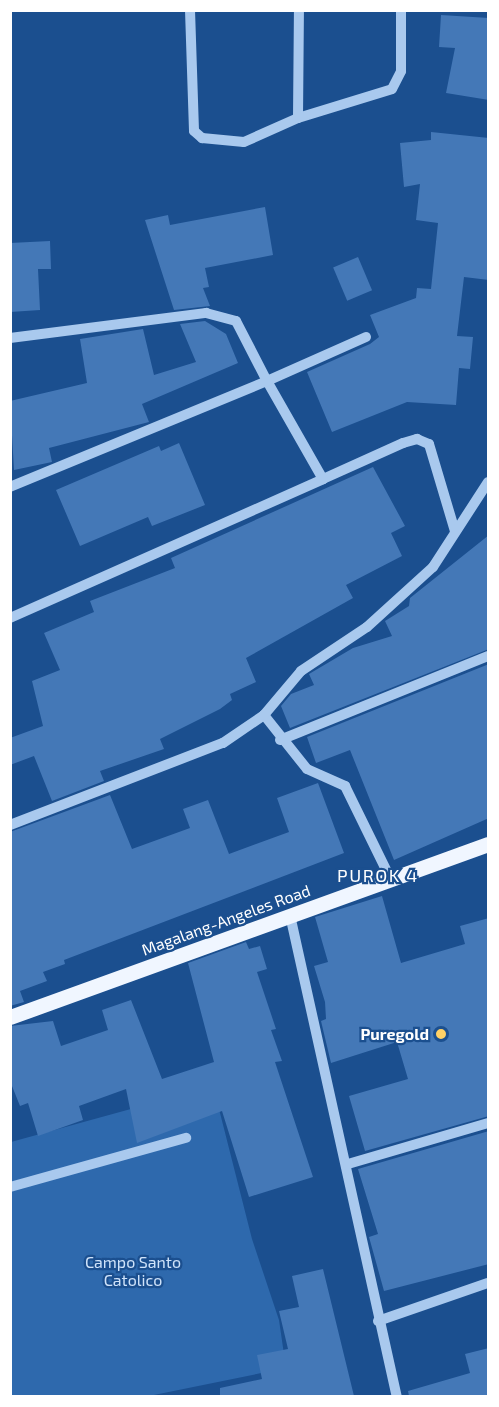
<!DOCTYPE html>
<style>
body{margin:0}
#map{position:relative;width:499px;height:1407px;overflow:hidden;background:#1b4f8f;font-family:"Exo 2",sans-serif}
div>[style]{position:absolute}
.green>*{inset:0;background:#2e69ad}
.building>*{inset:0;background:#4478b7;transform-origin:0 0}
.minor>*{height:10px;margin:-5px;padding:0 5px;transform-origin:5px;border-radius:5px;background:#a9c9ee}
.major>*{height:15px;margin:-7.5px;padding:0 7.5px;transform-origin:7.5px;border-radius:7.5px;background:#f0f6ff}
.dots>*{width:16px;height:16px;translate:-50% -50%;box-sizing:border-box;border:3px solid #1b4f8f;border-radius:50%}
span{translate:-50% -50%;white-space:nowrap;text-align:center;line-height:1.15;-webkit-text-stroke:4.5px #1b4f8f;paint-order:stroke}
.street-label{font-size:16px;color:#fff}
.poi-label{font-size:16px;color:#fff;font-weight:700}
.right{translate:-100% -50%;text-align:right}
.park-label{font-size:16px;color:#cfe3fa}
.neighbourhood-label{font-size:18px;color:#fff;letter-spacing:1.5px}
.frame{position:absolute;inset:0;border:12px solid #fff;pointer-events:none}
</style>
<div id="map">
<div class="green">
<div style="clip-path:polygon(207px 1088px,218px 1105px,252px 1239px,279px 1320px,286px 1368px,149px 1396px,11px 1396px,11px 1142px)"></div>
</div>
<div class="building">
<div style="clip-path:polygon(441px 15px,489px 18px,489px 100px,446px 93px,455px 48px,439px 47px)"></div>
<div style="clip-path:polygon(431px 132px,489px 138px,489px 280px,464px 277px,457px 336px,473px 337px,470px 369px,459px 368px,456px 405px,407px 402px,332px 432px,307px 372px,370px 344px,379px 337px,370px 315px,416px 298px,417px 288px,431px 289px,438px 223px,416px 220px,420px 184px,404px 187px,400px 143px,431px 140px)"></div>
<div style="clip-path:polygon(265px 207px,273px 255px,205px 268px,209px 287px,203px 288px,210px 306px,174px 310px,145px 220px,168px 215px,170px 225px)"></div>
<div style="clip-path:polygon(50px 241px,51px 269px,38px 269px,40px 310px,10px 312px,10px 243px)"></div>
<div style="left:358px;top:257px;width:36px;height:27px;rotate:67deg"></div>
<div style="clip-path:polygon(205px 321px,226px 334px,238px 363px,142px 404px,149px 422px,49px 448px,52px 462px,14px 470px,10px 401px,87px 383px,80px 339px,143px 329px,154px 375px,196px 362px,180px 324px)"></div>
<div style="clip-path:polygon(179px 443px,205px 505px,152px 526px,148px 517px,80px 546px,56px 490px,159px 446px,161px 451px)"></div>
<div style="clip-path:polygon(373px 467px,405px 526px,391px 533px,402px 556px,346px 585px,353px 598px,246px 658px,256px 682px,230px 694px,232px 700px,220px 709px,160px 739px,164px 749px,100px 771px,104px 781px,52px 801px,34px 756px,10px 765px,10px 738px,43px 726px,32px 681px,60px 670px,44px 633px,94px 612px,90px 601px,175px 568px,171px 558px)"></div>
<div style="clip-path:polygon(489px 535px,489px 649px,290px 728px,281px 706px,291px 694px,314px 685px,309px 674px,353px 648px,392px 636px,385px 621px,409px 606px,410px 598px)"></div>
<div style="clip-path:polygon(489px 664px,489px 818px,394px 860px,350px 750px,316px 763px,307px 737px)"></div>
<div style="clip-path:polygon(318px 783px,344px 853px,64px 960px,65px 964px,43px 972px,47px 981px,20px 991px,24px 1002px,10px 1006px,10px 832px,110px 795px,132px 849px,190px 828px,183px 809px,208px 800px,229px 854px,289px 832px,277px 798px)"></div>
<div style="clip-path:polygon(382px 896px,401px 963px,465px 944px,460px 926px,489px 918px,489px 1116px,365px 1151px,349px 1096px,408px 1079px,397px 1042px,331px 1063px,321px 1021px,326px 1019px,325px 1002px,314px 966px,328px 962px,315px 917px)"></div>
<div style="clip-path:polygon(246px 942px,249px 949px,260px 946px,267px 969px,257px 972px,276px 1029px,271px 1030px,282px 1061px,275px 1062px,313px 1177px,249px 1197px,222px 1111px,137px 1143px,126px 1089px,79px 1106px,83px 1120px,38px 1136px,28px 1103px,20px 1106px,10px 1081px,10px 1026px,53px 1021px,61px 1046px,108px 1030px,102px 1010px,131px 1000px,162px 1079px,214px 1062px,188px 963px)"></div>
<div style="clip-path:polygon(489px 1131px,489px 1264px,384px 1291px,369px 1237px,378px 1234px,358px 1169px)"></div>
<div style="clip-path:polygon(323px 1269px,354px 1396px,220px 1396px,220px 1388px,262px 1379px,257px 1355px,288px 1349px,279px 1311px,299px 1307px,292px 1276px)"></div>
<div style="clip-path:polygon(489px 1348px,489px 1396px,409px 1396px,408px 1391px,470px 1373px,465px 1354px)"></div>
</div>
<div class="minor">
<div style="left:190px;top:10px;width:121px;rotate:88.1deg"></div>
<div style="left:194px;top:131px;width:11px;rotate:41deg"></div>
<div style="left:202px;top:138px;width:42px;rotate:5.4deg"></div>
<div style="left:244px;top:142px;width:59px;rotate:-24deg"></div>
<div style="left:298px;top:118px;width:98px;rotate:-17.1deg"></div>
<div style="left:392px;top:89px;width:20px;rotate:-63deg"></div>
<div style="left:401px;top:71px;width:61px;rotate:-90deg"></div>
<div style="left:298px;top:118px;width:108px;rotate:-89.5deg"></div>
<div style="left:366px;top:337px;width:108px;rotate:156deg"></div>
<div style="left:267px;top:381px;width:113px;rotate:60.3deg"></div>
<div style="left:323px;top:479px;width:88px;rotate:-24.2deg"></div>
<div style="left:403px;top:443px;width:15px;rotate:-16deg"></div>
<div style="left:417px;top:439px;width:13px;rotate:23deg"></div>
<div style="left:429px;top:444px;width:91px;rotate:73.4deg"></div>
<div style="left:10px;top:338px;width:198px;rotate:-7.3deg"></div>
<div style="left:206px;top:313px;width:31px;rotate:15deg"></div>
<div style="left:236px;top:321px;width:68px;rotate:62.7deg"></div>
<div style="left:267px;top:381px;width:278px;rotate:157.6deg"></div>
<div style="left:10px;top:618px;width:342px;rotate:-23.9deg"></div>
<div style="left:264px;top:715px;width:69px;rotate:51.5deg"></div>
<div style="left:307px;top:769px;width:42px;rotate:24.1deg"></div>
<div style="left:345px;top:786px;width:105px;rotate:63.9deg"></div>
<div style="left:280px;top:740px;width:224px;rotate:-22deg"></div>
<div style="left:10px;top:825px;width:228px;rotate:-21.1deg"></div>
<div style="left:223px;top:743px;width:50px;rotate:-34.3deg"></div>
<div style="left:264px;top:715px;width:57px;rotate:-49.9deg"></div>
<div style="left:301px;top:671px;width:79px;rotate:-33.7deg"></div>
<div style="left:367px;top:627px;width:89px;rotate:-42.3deg"></div>
<div style="left:433px;top:567px;width:101px;rotate:-57.1deg"></div>
<div style="left:290px;top:915px;width:493px;rotate:77.5deg"></div>
<div style="left:348px;top:1164px;width:146px;rotate:-16.3deg"></div>
<div style="left:10px;top:1187px;width:183px;rotate:-15.6deg"></div>
<div style="left:378px;top:1321px;width:116px;rotate:-19.1deg"></div>
</div>
<div class="major">
<div style="left:10px;top:1017px;width:508px;rotate:-19.9deg"></div>
</div>
<div class="dots">
<div style="left:441px;top:1034px;background:#ffd166"></div>
</div>
<div class="street-label">
<span style="left:226px;top:920px;rotate:-20deg">Magalang-Angeles Road</span>
</div>
<div class="poi-label">
<span class="right" style="left:429px;top:1034px">Puregold</span>
</div>
<div class="park-label">
<span style="left:133px;top:1271px">Campo Santo<br>Catolico</span>
</div>
<div class="neighbourhood-label">
<span style="left:378px;top:875px">PUROK 4</span>
</div>
<div class="frame"></div>
</div>
